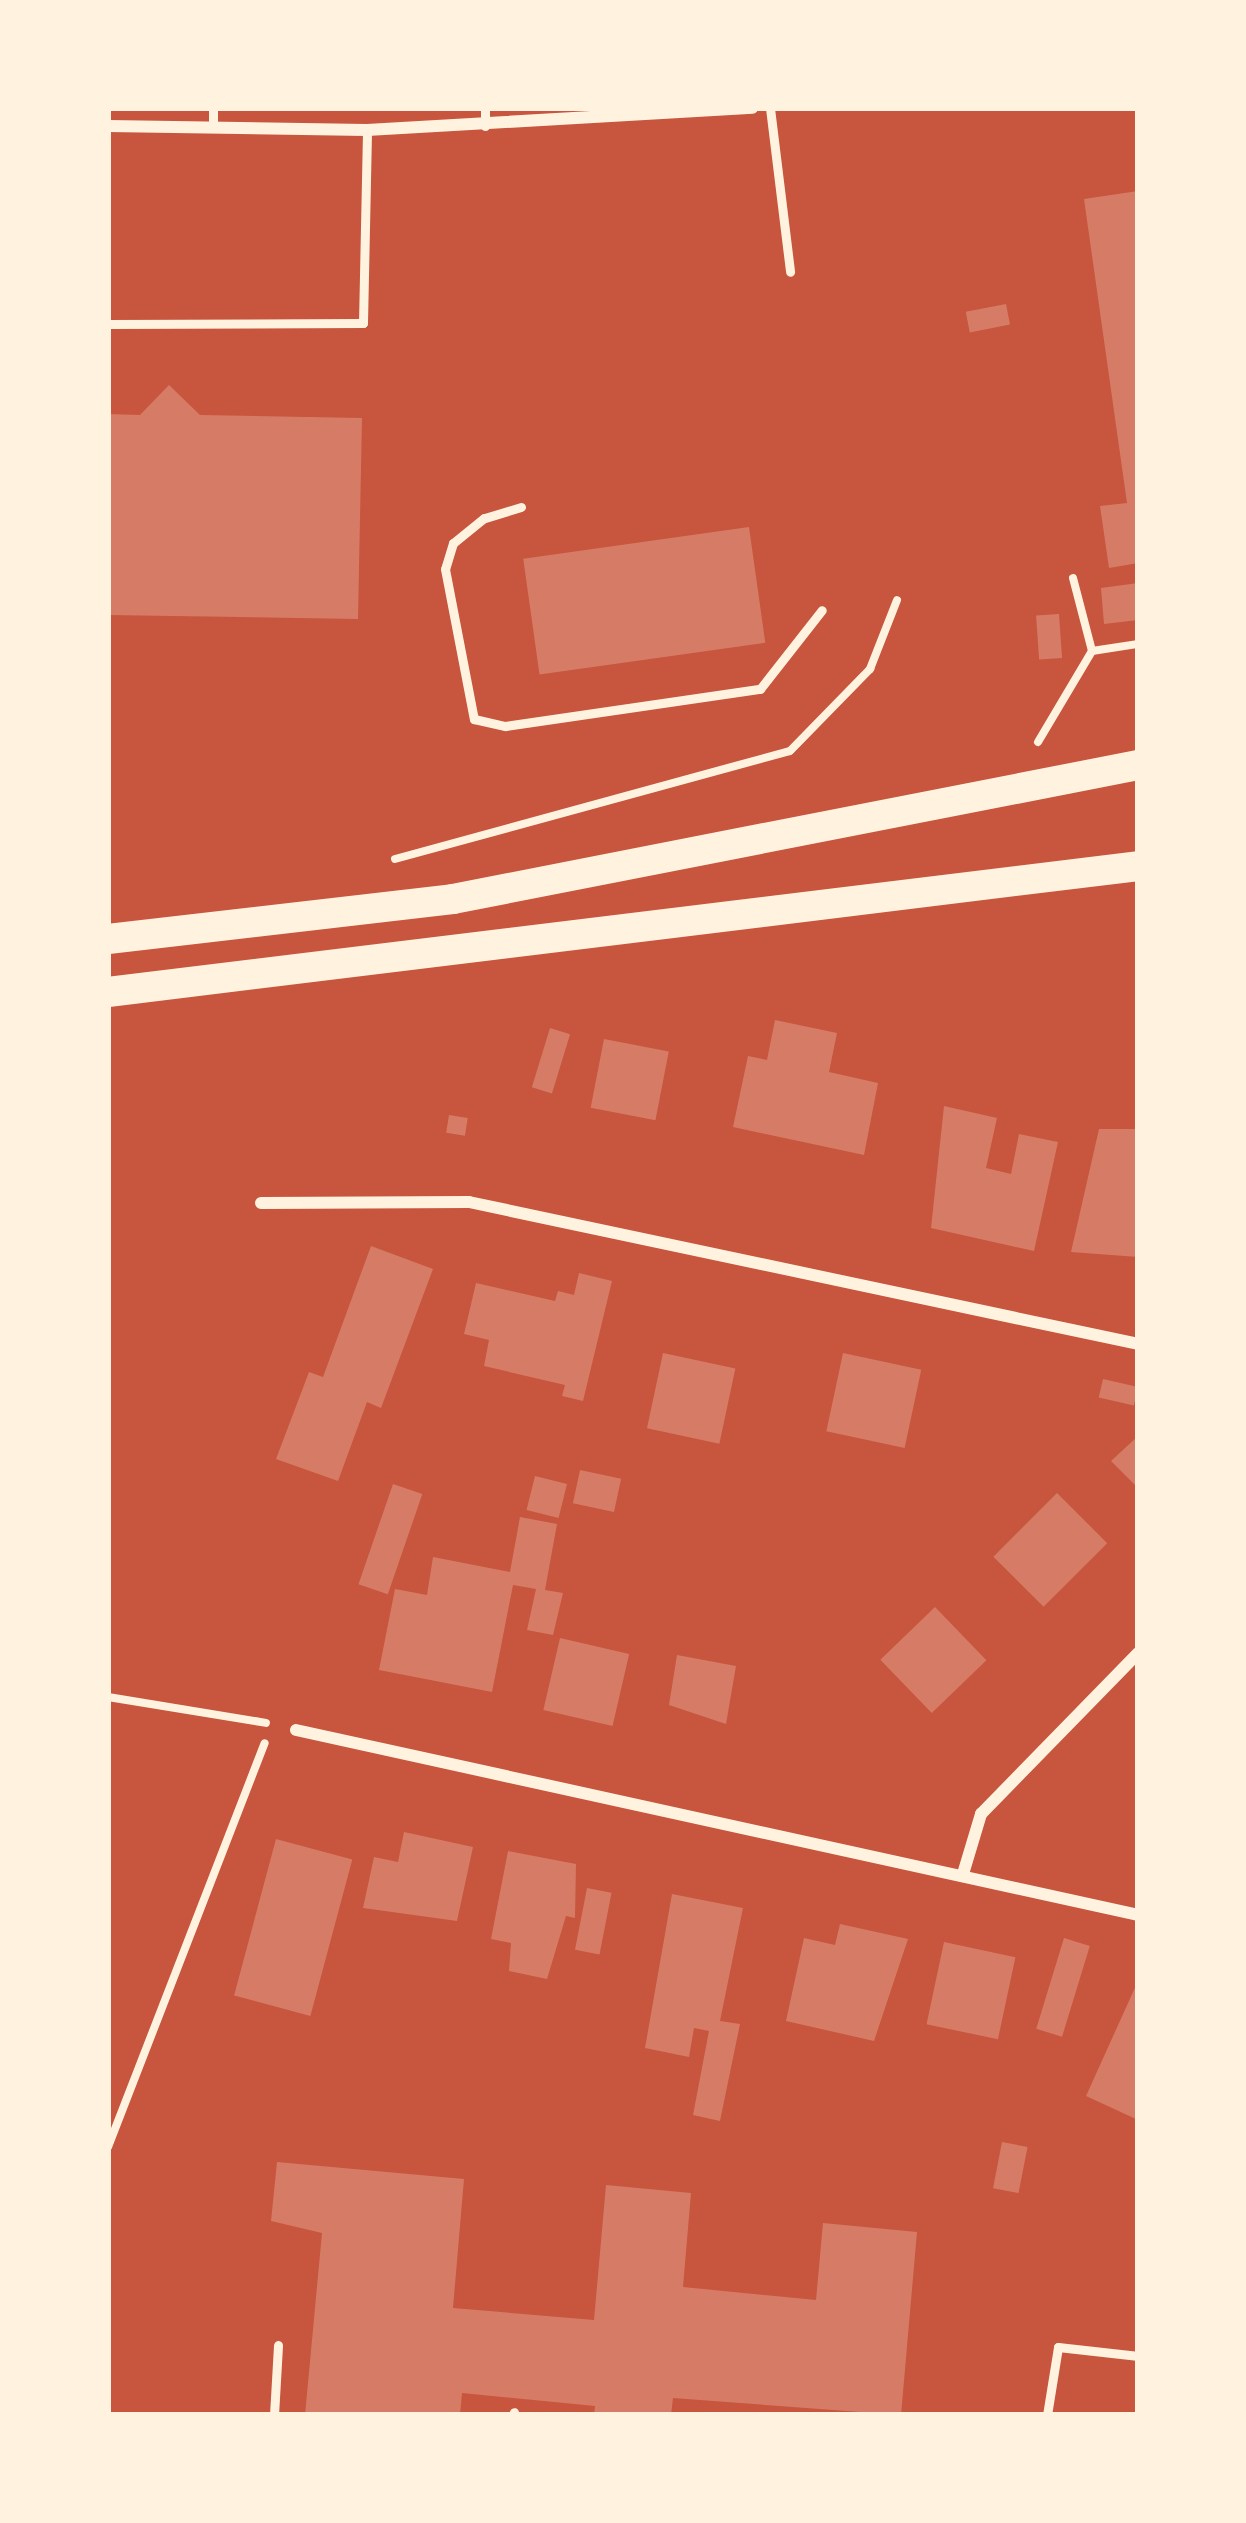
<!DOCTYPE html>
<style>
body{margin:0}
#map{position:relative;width:1246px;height:2523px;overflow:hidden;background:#c8553d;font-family:Figtree,sans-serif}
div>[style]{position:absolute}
.building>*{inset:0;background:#d67c66;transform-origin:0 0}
.path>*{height:8px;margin:-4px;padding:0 4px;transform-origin:4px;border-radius:4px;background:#fff3e0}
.service>*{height:9px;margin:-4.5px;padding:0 4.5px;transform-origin:4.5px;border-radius:4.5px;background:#fff3e0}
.minor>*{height:12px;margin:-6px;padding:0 6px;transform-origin:6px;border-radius:6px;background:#fff3e0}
.primary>*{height:30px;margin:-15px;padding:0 15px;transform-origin:15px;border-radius:15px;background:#fff3e0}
span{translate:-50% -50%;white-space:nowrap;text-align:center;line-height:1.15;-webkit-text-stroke:10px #fff3e0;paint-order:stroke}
.frame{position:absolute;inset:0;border:111px solid #fff3e0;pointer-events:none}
</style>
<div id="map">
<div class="building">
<div style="clip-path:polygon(1138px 191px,1138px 563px,1109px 568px,1100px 506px,1127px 503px,1084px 199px)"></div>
<div style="left:1006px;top:304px;width:21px;height:41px;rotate:79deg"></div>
<div style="clip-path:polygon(169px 385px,200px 415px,362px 418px,358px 619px,108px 615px,108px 414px,140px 415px)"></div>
<div style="left:749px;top:527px;width:117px;height:228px;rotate:82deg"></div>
<div style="clip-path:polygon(1138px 583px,1138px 620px,1104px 624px,1101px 588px)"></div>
<div style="left:1059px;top:614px;width:44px;height:23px;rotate:86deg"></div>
<div style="clip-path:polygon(775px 1020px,837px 1033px,829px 1072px,878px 1083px,864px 1155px,733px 1127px,748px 1056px,767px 1060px)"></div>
<div style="left:550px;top:1028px;width:21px;height:62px;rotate:17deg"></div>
<div style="left:604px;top:1039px;width:66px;height:70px;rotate:11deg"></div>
<div style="clip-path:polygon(944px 1106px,997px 1118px,986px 1168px,1011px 1174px,1019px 1134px,1058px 1142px,1034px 1251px,931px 1228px)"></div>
<div style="left:449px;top:1115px;width:19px;height:18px;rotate:9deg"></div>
<div style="clip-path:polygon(1099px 1129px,1138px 1129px,1138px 1257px,1071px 1252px)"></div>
<div style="clip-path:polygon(371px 1246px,433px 1269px,381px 1408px,367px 1402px,338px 1481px,276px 1459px,309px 1372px,323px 1377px)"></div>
<div style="clip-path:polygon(579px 1273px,612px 1281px,583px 1401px,562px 1396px,565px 1385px,484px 1366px,489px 1340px,464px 1334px,476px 1283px,555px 1301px,558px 1291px,574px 1295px)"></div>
<div style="left:663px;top:1353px;width:74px;height:77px;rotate:12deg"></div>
<div style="left:843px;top:1353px;width:80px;height:80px;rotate:12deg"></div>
<div style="left:1103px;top:1379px;width:36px;height:19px;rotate:13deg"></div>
<div style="clip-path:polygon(1138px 1436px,1138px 1488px,1111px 1461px)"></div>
<div style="left:580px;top:1470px;width:42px;height:34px;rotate:12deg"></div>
<div style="left:535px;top:1476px;width:33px;height:35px;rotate:14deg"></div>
<div style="left:393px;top:1484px;width:31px;height:106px;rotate:19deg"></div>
<div style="left:1057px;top:1493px;width:71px;height:90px;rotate:45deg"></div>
<div style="clip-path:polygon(520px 1517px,557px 1524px,545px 1590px,563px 1593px,553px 1635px,527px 1630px,536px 1589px,513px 1585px,492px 1692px,379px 1670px,395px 1589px,427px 1595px,433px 1557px,510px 1572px)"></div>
<div style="left:935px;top:1607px;width:74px;height:76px;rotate:46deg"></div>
<div style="left:560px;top:1638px;width:71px;height:74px;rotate:13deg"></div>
<div style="clip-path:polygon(677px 1655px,736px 1666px,726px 1724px,669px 1705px)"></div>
<div style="clip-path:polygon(404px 1832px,473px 1847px,457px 1921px,363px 1908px,374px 1857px,398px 1862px)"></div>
<div style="left:276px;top:1839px;width:79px;height:162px;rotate:15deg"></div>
<div style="clip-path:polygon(508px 1851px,576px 1864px,575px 1918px,566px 1916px,547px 1979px,509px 1971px,511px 1943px,491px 1939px)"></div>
<div style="left:587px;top:1888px;width:25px;height:63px;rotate:11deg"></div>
<div style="clip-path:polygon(672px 1894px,743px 1908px,720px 2021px,740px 2024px,720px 2121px,693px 2115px,709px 2031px,694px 2028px,689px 2057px,645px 2048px)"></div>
<div style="clip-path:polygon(840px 1924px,908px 1939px,874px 2041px,786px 2021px,804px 1938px,835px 1945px)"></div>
<div style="left:1064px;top:1938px;width:27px;height:95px;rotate:17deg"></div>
<div style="left:944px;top:1942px;width:73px;height:84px;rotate:12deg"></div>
<div style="clip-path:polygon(1138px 1981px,1138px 2120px,1086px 2096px)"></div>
<div style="left:1002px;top:2142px;width:26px;height:47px;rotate:11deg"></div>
<div style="clip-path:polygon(277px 2162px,464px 2179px,453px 2308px,594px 2320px,606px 2185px,691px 2193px,683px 2287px,816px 2300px,823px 2223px,917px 2232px,901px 2415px,673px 2398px,671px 2415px,594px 2415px,595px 2406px,462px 2393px,460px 2415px,305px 2415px,322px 2233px,271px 2221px)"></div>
</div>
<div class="path">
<div style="left:1073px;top:578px;width:75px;rotate:75.4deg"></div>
<div style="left:1092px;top:651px;width:47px;rotate:-8.7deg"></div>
<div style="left:1038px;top:742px;width:106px;rotate:-59.3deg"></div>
<div style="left:395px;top:859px;width:409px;rotate:-15.3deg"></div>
<div style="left:790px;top:751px;width:115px;rotate:-45.7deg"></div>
<div style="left:870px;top:669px;width:74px;rotate:-68.6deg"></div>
<div style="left:108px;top:1697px;width:160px;rotate:9.3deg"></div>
<div style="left:108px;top:2147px;width:433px;rotate:-68.8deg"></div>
</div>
<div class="service">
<div style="left:770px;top:108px;width:165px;rotate:83deg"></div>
<div style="left:213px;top:126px;width:18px;rotate:-90deg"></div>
<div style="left:485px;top:126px;width:18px;rotate:-90deg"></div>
<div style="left:108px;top:324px;width:255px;rotate:-0.2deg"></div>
<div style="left:363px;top:323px;width:193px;rotate:-88.8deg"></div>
<div style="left:521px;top:507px;width:39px;rotate:163deg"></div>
<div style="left:484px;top:518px;width:40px;rotate:141deg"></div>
<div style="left:453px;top:543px;width:27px;rotate:107deg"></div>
<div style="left:445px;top:569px;width:153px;rotate:79.1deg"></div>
<div style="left:474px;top:719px;width:32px;rotate:13deg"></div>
<div style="left:505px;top:726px;width:258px;rotate:-8.3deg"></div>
<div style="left:760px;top:689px;width:100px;rotate:-51.9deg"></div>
<div style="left:274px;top:2415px;width:70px;rotate:-86.7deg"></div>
<div style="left:513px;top:2415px;width:3px;rotate:-72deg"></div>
<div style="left:1047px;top:2415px;width:69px;rotate:-80.8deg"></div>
<div style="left:1058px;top:2347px;width:81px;rotate:6.4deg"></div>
</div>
<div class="minor">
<div style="left:108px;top:126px;width:259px;rotate:0.9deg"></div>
<div style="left:367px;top:130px;width:386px;rotate:-3.3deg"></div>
<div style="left:261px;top:1203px;width:208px;rotate:-0.3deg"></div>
<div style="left:469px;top:1202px;width:684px;rotate:11.98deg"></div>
<div style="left:296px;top:1730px;width:862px;rotate:12.39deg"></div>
<div style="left:963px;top:1874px;width:63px;rotate:-73.3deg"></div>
<div style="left:981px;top:1814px;width:225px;rotate:-45.7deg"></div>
</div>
<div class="primary">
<div style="left:108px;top:939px;width:347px;rotate:-6.6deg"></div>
<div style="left:453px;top:899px;width:698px;rotate:-11.07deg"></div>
<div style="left:108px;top:992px;width:1038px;rotate:-6.97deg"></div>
</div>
<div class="frame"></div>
</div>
